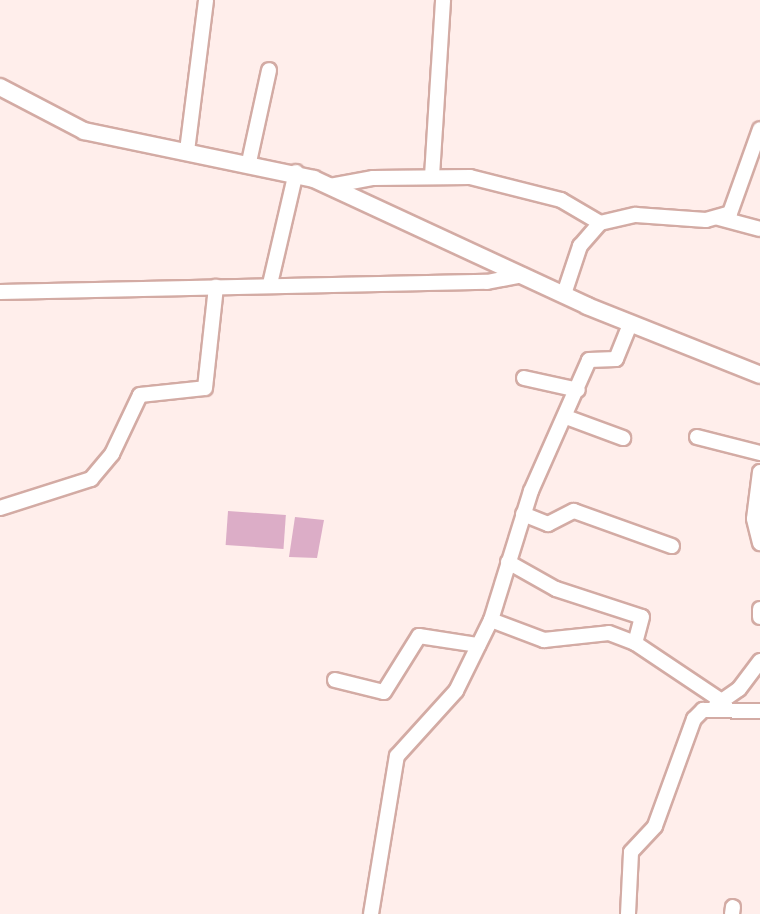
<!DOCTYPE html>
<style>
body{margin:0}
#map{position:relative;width:760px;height:914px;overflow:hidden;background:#ffeeeb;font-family:Lato,sans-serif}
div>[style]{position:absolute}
.water>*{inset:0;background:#dcadc7;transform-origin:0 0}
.roads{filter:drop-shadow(2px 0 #d3aba4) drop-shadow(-2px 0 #d3aba4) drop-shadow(0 2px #d3aba4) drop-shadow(0 -2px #d3aba4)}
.minor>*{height:14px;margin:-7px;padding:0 7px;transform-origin:7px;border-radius:7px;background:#fff}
.tertiary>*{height:16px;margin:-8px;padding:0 8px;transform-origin:8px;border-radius:8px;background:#fff}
span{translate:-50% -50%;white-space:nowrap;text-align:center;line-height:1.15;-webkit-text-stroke:7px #fff;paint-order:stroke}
</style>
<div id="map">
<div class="water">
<div style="left:228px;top:511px;width:58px;height:34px;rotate:4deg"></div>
<div style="clip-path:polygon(295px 517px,324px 520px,317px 558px,289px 557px)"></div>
</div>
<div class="roads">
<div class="minor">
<div style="left:187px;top:151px;width:152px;rotate:-82.8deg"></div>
<div style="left:249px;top:162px;width:94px;rotate:-77.7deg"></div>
<div style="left:432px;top:176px;width:176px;rotate:-86.4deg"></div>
<div style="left:330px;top:186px;width:44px;rotate:-10.5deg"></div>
<div style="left:373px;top:178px;width:97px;rotate:-0.6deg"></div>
<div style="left:470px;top:177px;width:94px;rotate:14.2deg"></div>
<div style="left:561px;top:200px;width:45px;rotate:30.5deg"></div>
<div style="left:719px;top:218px;width:42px;rotate:15deg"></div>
<div style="left:270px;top:284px;width:115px;rotate:-76.9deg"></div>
<div style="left:0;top:292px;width:487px;rotate:-1.2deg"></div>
<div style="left:487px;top:282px;width:36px;rotate:-11deg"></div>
<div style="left:564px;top:294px;width:51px;rotate:-71.6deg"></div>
<div style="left:580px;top:246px;width:30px;rotate:-49deg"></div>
<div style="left:600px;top:223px;width:37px;rotate:-13deg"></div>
<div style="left:636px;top:215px;width:70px;rotate:4.1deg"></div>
<div style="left:706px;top:220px;width:25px;rotate:-16deg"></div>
<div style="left:730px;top:213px;width:89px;rotate:-70.3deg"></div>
<div style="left:524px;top:378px;width:55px;rotate:12.5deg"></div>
<div style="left:566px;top:417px;width:61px;rotate:20.2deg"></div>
<div style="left:697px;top:437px;width:65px;rotate:14.3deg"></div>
<div style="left:760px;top:472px;width:47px;rotate:97.3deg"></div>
<div style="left:754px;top:519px;width:25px;rotate:76deg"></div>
<div style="left:0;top:508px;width:96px;rotate:-17.7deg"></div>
<div style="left:91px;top:479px;width:33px;rotate:-50deg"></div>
<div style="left:112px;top:454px;width:65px;rotate:-64.6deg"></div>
<div style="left:140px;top:395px;width:65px;rotate:-6.1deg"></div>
<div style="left:205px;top:388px;width:102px;rotate:-83.8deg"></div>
<div style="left:523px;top:514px;width:27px;rotate:22deg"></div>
<div style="left:548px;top:524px;width:29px;rotate:-27deg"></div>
<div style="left:574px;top:511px;width:104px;rotate:19.7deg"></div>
<div style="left:508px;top:562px;width:55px;rotate:29.4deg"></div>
<div style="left:556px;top:589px;width:90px;rotate:18deg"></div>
<div style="left:642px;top:617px;width:27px;rotate:105deg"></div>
<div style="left:760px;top:609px;width:8px;rotate:90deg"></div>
<div style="left:491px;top:620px;width:57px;rotate:20.7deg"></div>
<div style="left:544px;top:640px;width:65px;rotate:-6.1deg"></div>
<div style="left:609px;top:633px;width:28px;rotate:21deg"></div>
<div style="left:635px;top:643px;width:102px;rotate:33.8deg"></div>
<div style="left:335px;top:680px;width:50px;rotate:13.8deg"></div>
<div style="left:384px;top:692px;width:66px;rotate:-58deg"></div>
<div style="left:419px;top:636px;width:60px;rotate:8.7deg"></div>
<div style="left:716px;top:705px;width:28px;rotate:-35deg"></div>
<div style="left:739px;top:689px;width:35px;rotate:-53deg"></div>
<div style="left:371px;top:914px;width:160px;rotate:-80.7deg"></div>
<div style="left:397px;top:756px;width:88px;rotate:-47.8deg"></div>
<div style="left:456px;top:691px;width:79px;rotate:-63.8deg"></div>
<div style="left:491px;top:620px;width:135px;rotate:-72.8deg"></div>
<div style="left:531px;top:491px;width:143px;rotate:-66.1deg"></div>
<div style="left:589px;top:360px;width:27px;rotate:-2deg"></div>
<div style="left:616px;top:359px;width:38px;rotate:-68deg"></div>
<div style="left:628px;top:914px;width:62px;rotate:-87.2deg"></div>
<div style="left:631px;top:852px;width:35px;rotate:-47deg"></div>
<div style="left:655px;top:826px;width:114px;rotate:-70deg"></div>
<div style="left:694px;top:719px;width:13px;rotate:-45deg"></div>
<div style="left:703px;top:710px;width:57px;rotate:1deg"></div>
<div style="left:732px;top:914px;width:7px;rotate:-82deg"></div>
</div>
<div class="tertiary">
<div style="left:0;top:87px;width:95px;rotate:27.6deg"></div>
<div style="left:84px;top:131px;width:235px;rotate:11.8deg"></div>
<div style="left:314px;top:179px;width:301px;rotate:24.9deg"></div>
<div style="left:587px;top:306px;width:186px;rotate:21.7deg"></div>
</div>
</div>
</div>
